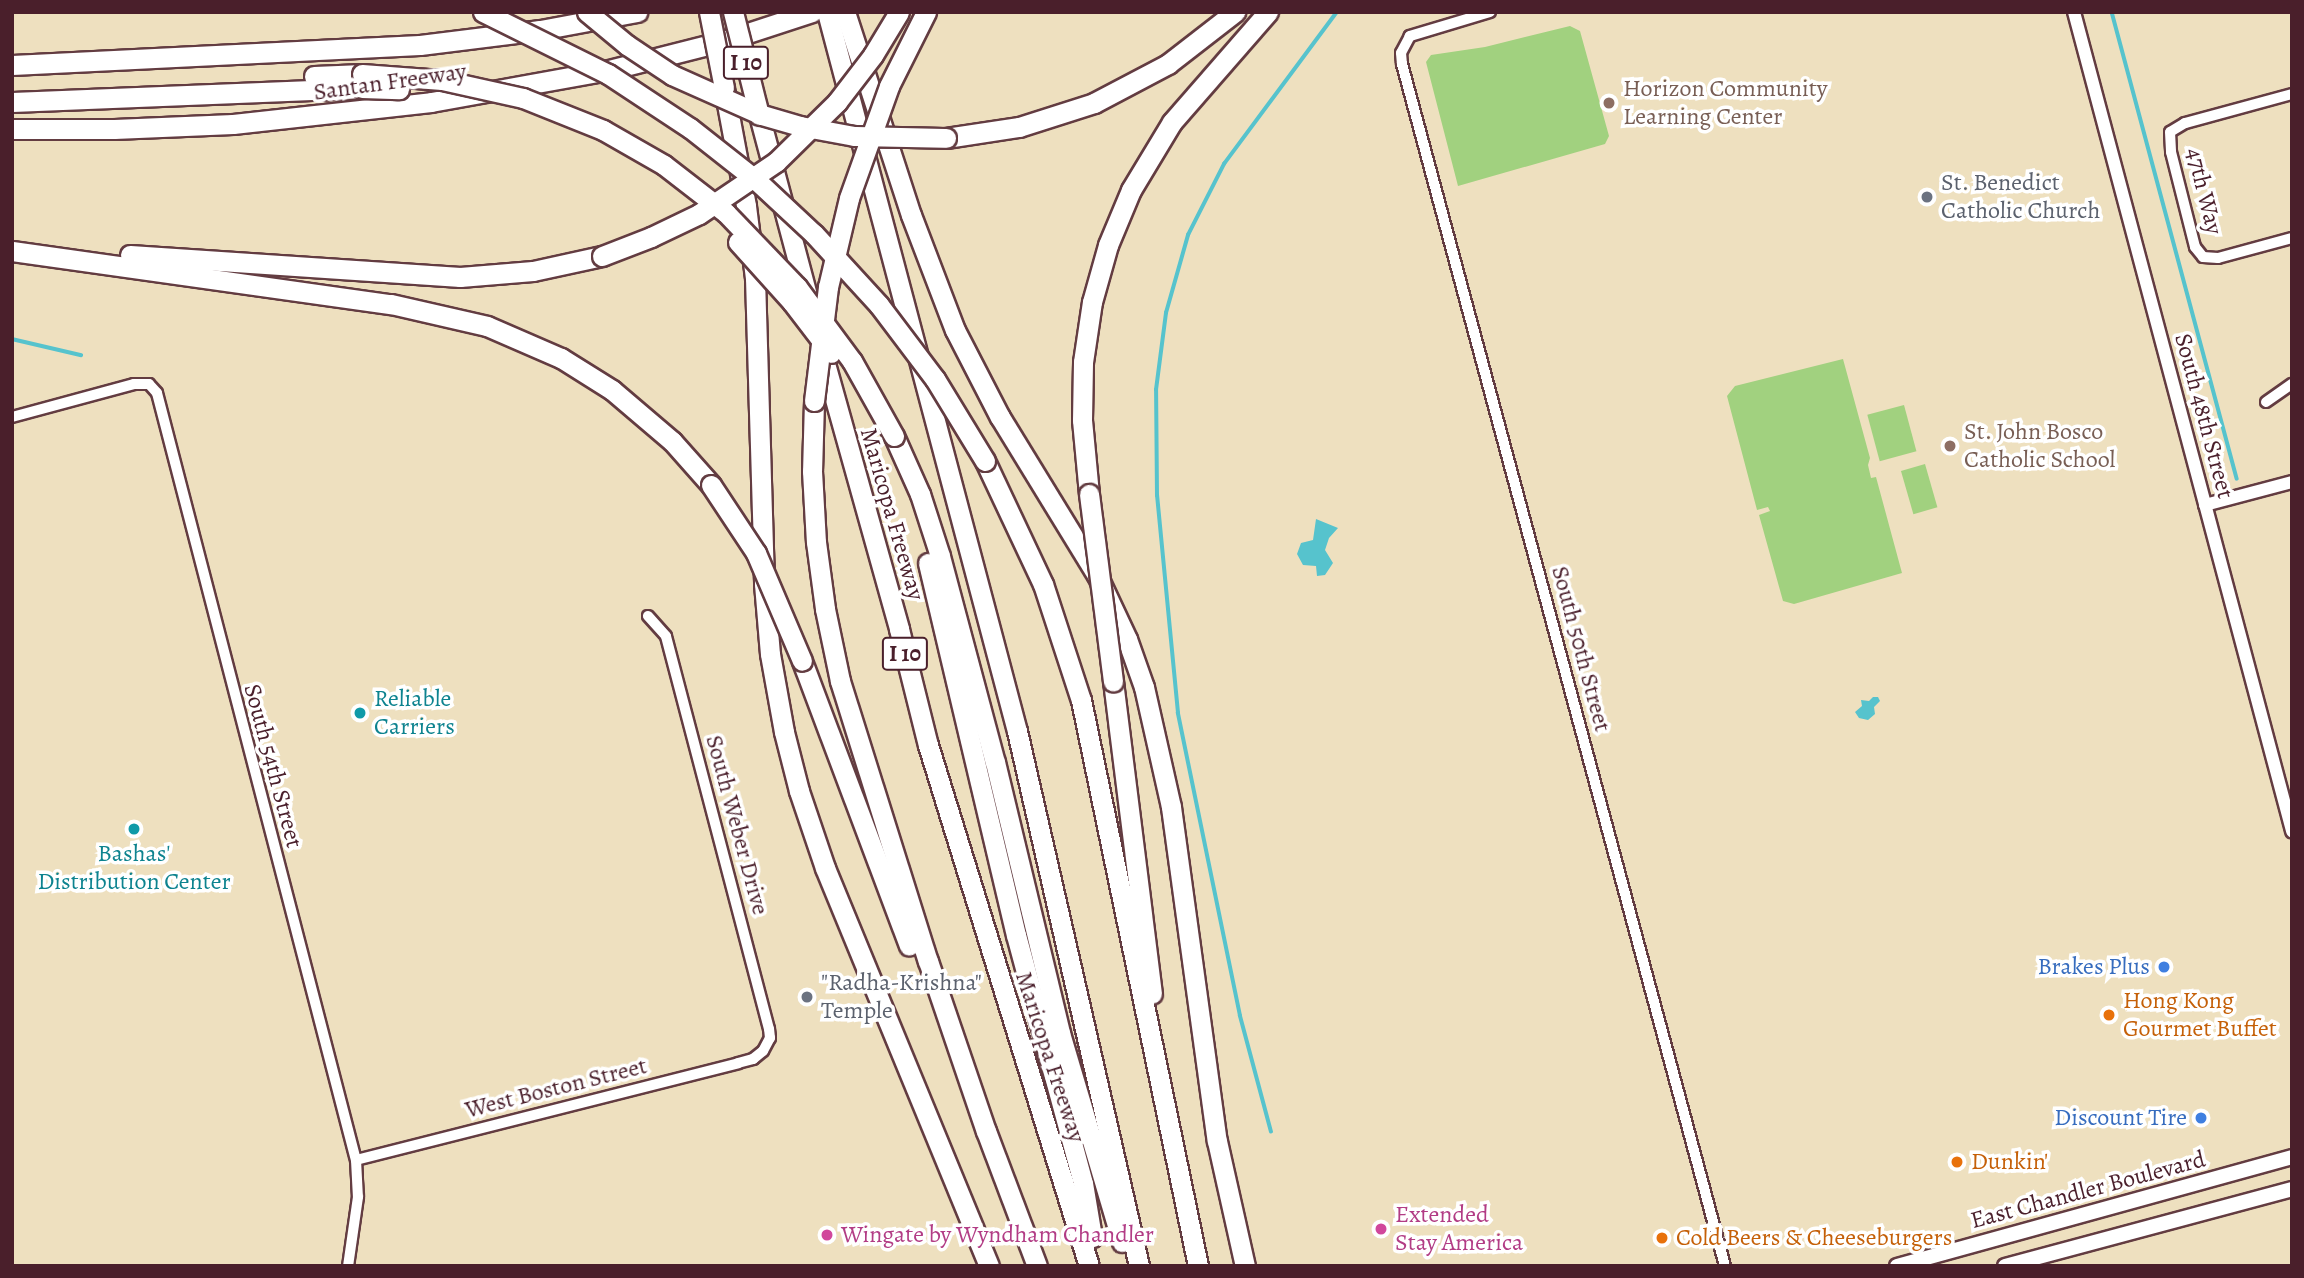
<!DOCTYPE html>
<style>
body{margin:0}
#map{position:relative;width:2304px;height:1278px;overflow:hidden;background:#eee0bf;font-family:Alegreya,serif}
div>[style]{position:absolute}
.green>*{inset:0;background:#a1d17f;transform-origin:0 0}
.water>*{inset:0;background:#56c3cd}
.stream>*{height:3.5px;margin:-1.75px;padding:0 1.75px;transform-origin:1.75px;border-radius:1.75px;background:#56c3cd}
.roads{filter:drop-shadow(2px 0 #633c41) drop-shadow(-2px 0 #633c41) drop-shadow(0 2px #633c41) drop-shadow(0 -2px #633c41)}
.minor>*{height:10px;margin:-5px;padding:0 5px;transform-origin:5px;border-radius:5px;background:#fff}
.tertiary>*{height:12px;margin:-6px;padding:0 6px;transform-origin:6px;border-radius:6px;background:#fff}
.secondary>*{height:14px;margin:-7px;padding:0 7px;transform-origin:7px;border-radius:7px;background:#fff}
.motorway>*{height:19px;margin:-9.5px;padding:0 9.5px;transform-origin:9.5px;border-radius:9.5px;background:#fff}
.bridges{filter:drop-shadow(2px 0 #633c41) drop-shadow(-2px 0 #633c41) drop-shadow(0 2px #633c41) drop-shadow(0 -2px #633c41)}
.motorway-bridge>*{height:19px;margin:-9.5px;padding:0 9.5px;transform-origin:9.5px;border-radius:9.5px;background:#fff}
.dots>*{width:19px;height:19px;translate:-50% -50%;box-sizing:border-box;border:4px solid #fff;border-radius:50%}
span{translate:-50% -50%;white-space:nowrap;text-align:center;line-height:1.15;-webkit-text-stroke:7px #fff;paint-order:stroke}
.shield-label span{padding:2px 5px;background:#fff;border:2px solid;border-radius:5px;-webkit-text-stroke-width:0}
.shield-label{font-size:23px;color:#4a1f2b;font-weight:700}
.street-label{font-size:24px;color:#4a1f2b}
.education-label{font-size:24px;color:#785e54}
.left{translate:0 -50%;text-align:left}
.worship-label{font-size:24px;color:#5b616d}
.culture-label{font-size:24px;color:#0d838f}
.shop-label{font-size:24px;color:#366cbe}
.right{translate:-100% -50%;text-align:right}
.food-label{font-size:24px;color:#c56008}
.hotel-label{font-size:24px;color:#b23c85}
.frame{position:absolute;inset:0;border:14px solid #4a1f2b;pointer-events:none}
</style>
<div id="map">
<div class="green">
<div style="clip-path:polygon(1570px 26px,1580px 31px,1609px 136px,1605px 144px,1458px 186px,1426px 62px,1431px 55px,1485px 47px)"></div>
<div style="clip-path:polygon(1843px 359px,1870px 458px,1868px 465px,1871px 478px,1876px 477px,1902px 573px,1794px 604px,1783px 601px,1759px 515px,1770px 511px,1768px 507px,1757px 510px,1727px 396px,1735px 386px)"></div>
<div style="left:1904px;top:405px;width:48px;height:38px;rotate:75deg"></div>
<div style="left:1925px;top:464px;width:45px;height:25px;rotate:74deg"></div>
</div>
<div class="water">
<div style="clip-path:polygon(1316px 519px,1338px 528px,1329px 538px,1325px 550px,1333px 563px,1325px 575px,1317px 576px,1316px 566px,1303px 565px,1297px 554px,1301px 543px,1313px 540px)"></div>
<div style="clip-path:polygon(1873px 697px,1878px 697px,1880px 701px,1874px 707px,1875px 714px,1868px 720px,1859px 718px,1855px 712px,1862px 706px,1861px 700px,1869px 701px)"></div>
</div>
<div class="stream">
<div style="left:2112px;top:12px;width:483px;rotate:75deg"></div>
<div style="left:12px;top:339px;width:71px;rotate:13.1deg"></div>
<div style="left:1271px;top:1132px;width:120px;rotate:-105deg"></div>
<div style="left:1240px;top:1016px;width:309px;rotate:-101.6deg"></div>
<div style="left:1178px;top:713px;width:218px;rotate:-95.5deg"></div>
<div style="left:1157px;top:496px;width:106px;rotate:-90.5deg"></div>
<div style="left:1156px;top:390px;width:78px;rotate:-82.6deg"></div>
<div style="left:1166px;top:313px;width:81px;rotate:-74.2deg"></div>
<div style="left:1188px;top:235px;width:80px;rotate:-63.1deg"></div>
<div style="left:1224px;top:164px;width:189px;rotate:-53.4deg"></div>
</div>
<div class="roads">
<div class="minor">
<div style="left:1490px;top:12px;width:84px;rotate:163.3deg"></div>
<div style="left:1410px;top:36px;width:19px;rotate:118deg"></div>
<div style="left:1401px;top:53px;width:11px;rotate:85deg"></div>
<div style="left:1402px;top:64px;width:1245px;rotate:74.96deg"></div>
<div style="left:2292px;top:94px;width:111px;rotate:164.8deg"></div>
<div style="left:2185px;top:123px;width:17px;rotate:149deg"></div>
<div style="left:2170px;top:132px;width:20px;rotate:87deg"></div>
<div style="left:2171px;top:152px;width:98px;rotate:75.8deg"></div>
<div style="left:2195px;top:247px;width:13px;rotate:51deg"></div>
<div style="left:2203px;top:257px;width:15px;rotate:4deg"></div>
<div style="left:2218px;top:258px;width:77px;rotate:-15.1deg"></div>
<div style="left:2266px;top:402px;width:32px;rotate:-35deg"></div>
<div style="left:12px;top:417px;width:126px;rotate:-15.1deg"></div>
<div style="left:134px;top:384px;width:15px"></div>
<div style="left:149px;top:384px;width:12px;rotate:48deg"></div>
<div style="left:157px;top:393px;width:792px;rotate:75.46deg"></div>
<div style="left:356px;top:1160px;width:37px;rotate:87deg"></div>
<div style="left:358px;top:1197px;width:70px;rotate:98.2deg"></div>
<div style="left:356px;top:1160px;width:394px;rotate:-14.2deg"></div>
<div style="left:738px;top:1063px;width:16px;rotate:-15deg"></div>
<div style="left:753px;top:1059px;width:13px;rotate:-39deg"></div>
<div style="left:763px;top:1051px;width:15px;rotate:-62deg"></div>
<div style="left:770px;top:1038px;width:9px;rotate:-96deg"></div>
<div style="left:769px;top:1029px;width:406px;rotate:-104.7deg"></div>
<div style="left:666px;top:636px;width:27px;rotate:-132deg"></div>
</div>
<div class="tertiary">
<div style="left:2074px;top:12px;width:848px;rotate:75.09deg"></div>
<div style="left:2205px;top:505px;width:90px;rotate:-14.8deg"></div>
</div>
<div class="secondary">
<div style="left:1897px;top:1266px;width:410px;rotate:-15.4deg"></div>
<div style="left:2005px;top:1266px;width:297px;rotate:-15deg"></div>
</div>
<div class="motorway">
<div style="left:827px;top:12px;width:744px;rotate:75.2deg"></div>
<div style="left:1017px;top:731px;width:549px;rotate:77.15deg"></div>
<div style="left:845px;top:12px;width:213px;rotate:72deg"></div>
<div style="left:911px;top:215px;width:123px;rotate:69.1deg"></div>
<div style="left:955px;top:330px;width:98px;rotate:62.7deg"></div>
<div style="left:1000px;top:417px;width:185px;rotate:58.5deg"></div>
<div style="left:1097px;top:575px;width:71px;rotate:64.9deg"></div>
<div style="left:1127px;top:639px;width:51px;rotate:70.5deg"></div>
<div style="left:1144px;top:687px;width:123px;rotate:77.3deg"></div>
<div style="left:1171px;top:807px;width:337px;rotate:82.2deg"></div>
<div style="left:1217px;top:1141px;width:128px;rotate:77.4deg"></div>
<div style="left:12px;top:65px;width:408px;rotate:-2.8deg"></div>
<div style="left:420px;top:45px;width:121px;rotate:-7.1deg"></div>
<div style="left:540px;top:30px;width:99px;rotate:-10.5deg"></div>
<div style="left:314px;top:76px;width:48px;rotate:-2.4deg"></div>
<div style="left:724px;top:88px;width:120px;rotate:79.4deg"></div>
<div style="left:746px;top:206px;width:73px;rotate:82.9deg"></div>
<div style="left:755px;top:278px;width:306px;rotate:88.3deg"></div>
<div style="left:764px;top:584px;width:70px;rotate:85.1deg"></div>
<div style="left:770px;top:654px;width:79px;rotate:79.8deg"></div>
<div style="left:784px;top:732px;width:61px;rotate:75.7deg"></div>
<div style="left:799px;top:791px;width:81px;rotate:71.3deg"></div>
<div style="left:825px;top:868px;width:430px;rotate:67.6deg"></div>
<div style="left:12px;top:102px;width:350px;rotate:-2.3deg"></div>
<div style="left:759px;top:115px;width:195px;rotate:75.1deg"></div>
<div style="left:12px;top:129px;width:102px"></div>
<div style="left:114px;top:129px;width:119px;rotate:-2.4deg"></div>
<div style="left:233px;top:124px;width:199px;rotate:-6.3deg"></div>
<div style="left:431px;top:102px;width:181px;rotate:-10.2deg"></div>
<div style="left:609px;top:70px;width:114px;rotate:-14.2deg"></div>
<div style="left:720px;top:42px;width:97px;rotate:-18.1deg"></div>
<div style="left:946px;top:138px;width:74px;rotate:-8.6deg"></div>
<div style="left:1019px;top:127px;width:79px;rotate:-17.7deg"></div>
<div style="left:1094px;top:103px;width:84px;rotate:-27.8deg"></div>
<div style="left:1168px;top:64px;width:85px;rotate:-37.8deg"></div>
<div style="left:12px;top:251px;width:383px;rotate:8deg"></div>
<div style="left:391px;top:304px;width:98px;rotate:12.9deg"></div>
<div style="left:487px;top:326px;width:81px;rotate:23.4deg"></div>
<div style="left:561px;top:358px;width:60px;rotate:32.1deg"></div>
<div style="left:612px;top:390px;width:79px;rotate:40.4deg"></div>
<div style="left:672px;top:441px;width:59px;rotate:48.4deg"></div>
<div style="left:130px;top:255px;width:331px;rotate:3.8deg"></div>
<div style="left:460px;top:277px;width:73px;rotate:-4.7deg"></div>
<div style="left:533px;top:271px;width:71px;rotate:-12.3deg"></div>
<div style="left:821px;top:349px;width:291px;rotate:74.4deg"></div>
<div style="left:899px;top:629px;width:120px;rotate:76deg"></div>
<div style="left:928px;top:745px;width:545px;rotate:72.83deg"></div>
<div style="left:814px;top:401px;width:70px;rotate:91.6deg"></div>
<div style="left:812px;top:471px;width:71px;rotate:86.8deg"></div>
<div style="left:816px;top:542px;width:68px;rotate:82.3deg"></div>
<div style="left:825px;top:609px;width:74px;rotate:78.2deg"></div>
<div style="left:840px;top:681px;width:294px;rotate:72.6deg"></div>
<div style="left:928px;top:961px;width:180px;rotate:71.2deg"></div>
<div style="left:986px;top:1131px;width:144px;rotate:69.3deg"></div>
<div style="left:894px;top:436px;width:64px;rotate:65.9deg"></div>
<div style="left:920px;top:494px;width:65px;rotate:72.1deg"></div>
<div style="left:940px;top:556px;width:213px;rotate:75.1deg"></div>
<div style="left:995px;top:762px;width:279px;rotate:76.5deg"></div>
<div style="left:1060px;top:1033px;width:218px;rotate:73.5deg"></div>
<div style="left:985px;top:461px;width:136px;rotate:64.8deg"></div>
<div style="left:1043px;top:584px;width:122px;rotate:71.9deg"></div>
<div style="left:1081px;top:700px;width:578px;rotate:78.32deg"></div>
<div style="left:1089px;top:494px;width:74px;rotate:-95.4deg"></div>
<div style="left:1082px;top:420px;width:58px;rotate:-89deg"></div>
<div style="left:1083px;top:362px;width:61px;rotate:-81.5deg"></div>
<div style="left:1092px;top:302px;width:59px;rotate:-74.3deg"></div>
<div style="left:1108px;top:245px;width:60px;rotate:-67.3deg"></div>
<div style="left:1131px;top:190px;width:79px;rotate:-58.9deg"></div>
<div style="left:1172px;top:122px;width:146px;rotate:-48.9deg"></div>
<div style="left:928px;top:563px;width:382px;rotate:76.7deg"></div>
<div style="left:1016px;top:935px;width:257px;rotate:74.9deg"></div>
<div style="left:1083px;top:1183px;width:55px;rotate:80.5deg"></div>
<div style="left:802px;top:661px;width:304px;rotate:69.4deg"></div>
<div style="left:1113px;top:681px;width:315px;rotate:82.9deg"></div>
</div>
</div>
<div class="bridges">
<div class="motorway-bridge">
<div style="left:483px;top:12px;width:140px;rotate:26.4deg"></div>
<div style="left:608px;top:74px;width:98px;rotate:33.4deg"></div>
<div style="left:690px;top:128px;width:84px;rotate:38.2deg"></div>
<div style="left:756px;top:180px;width:79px;rotate:43deg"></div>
<div style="left:814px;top:234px;width:96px;rotate:47.5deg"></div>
<div style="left:879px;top:305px;width:93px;rotate:52.9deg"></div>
<div style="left:935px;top:379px;width:96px;rotate:58.6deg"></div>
<div style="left:587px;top:12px;width:52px;rotate:39.5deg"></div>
<div style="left:627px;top:45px;width:54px;rotate:33.7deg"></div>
<div style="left:672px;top:75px;width:98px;rotate:24deg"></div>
<div style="left:762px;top:115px;width:40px;rotate:16deg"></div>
<div style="left:800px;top:126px;width:55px;rotate:10.5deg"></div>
<div style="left:854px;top:136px;width:92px;rotate:1.2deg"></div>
<div style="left:709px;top:12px;width:77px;rotate:78.8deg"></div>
<div style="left:733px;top:12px;width:106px;rotate:75.8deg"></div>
<div style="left:362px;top:74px;width:80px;rotate:4.3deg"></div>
<div style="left:442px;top:80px;width:83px;rotate:12.5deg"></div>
<div style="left:523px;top:98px;width:86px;rotate:21.8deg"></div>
<div style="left:603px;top:130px;width:70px;rotate:29.8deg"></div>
<div style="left:664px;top:165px;width:78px;rotate:37.7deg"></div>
<div style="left:726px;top:213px;width:103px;rotate:46.2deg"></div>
<div style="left:797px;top:287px;width:92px;rotate:53.4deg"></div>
<div style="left:852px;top:361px;width:86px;rotate:60.8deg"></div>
<div style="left:362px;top:88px;width:37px;rotate:2deg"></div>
<div style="left:738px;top:242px;width:81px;rotate:48deg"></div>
<div style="left:792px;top:302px;width:64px;rotate:52.6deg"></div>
<div style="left:602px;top:256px;width:53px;rotate:-21.2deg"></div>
<div style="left:651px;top:237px;width:53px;rotate:-25.6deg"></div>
<div style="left:699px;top:214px;width:93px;rotate:-34deg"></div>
<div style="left:776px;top:162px;width:86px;rotate:-44.5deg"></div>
<div style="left:837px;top:102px;width:59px;rotate:-52.5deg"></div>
<div style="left:873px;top:55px;width:50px;rotate:-58.8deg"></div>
<div style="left:814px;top:401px;width:115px;rotate:-83deg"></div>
<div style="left:828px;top:287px;width:91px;rotate:-76.7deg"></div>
<div style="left:849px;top:198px;width:119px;rotate:-70.3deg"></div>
<div style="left:889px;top:86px;width:83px;rotate:-63.4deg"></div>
<div style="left:711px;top:485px;width:82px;rotate:56.5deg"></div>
<div style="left:756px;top:553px;width:117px;rotate:66.9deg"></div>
<div style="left:1089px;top:494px;width:189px;rotate:82.7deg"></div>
</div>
</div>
<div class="dots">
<div style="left:1609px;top:103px;background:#8d6e63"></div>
<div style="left:1927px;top:197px;background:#6b7280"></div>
<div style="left:1950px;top:446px;background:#8d6e63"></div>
<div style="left:360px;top:713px;background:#0f9aa8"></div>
<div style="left:134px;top:829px;background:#0f9aa8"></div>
<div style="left:2164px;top:967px;background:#3f7fe0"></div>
<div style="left:807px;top:997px;background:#6b7280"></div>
<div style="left:2109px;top:1015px;background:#e8710a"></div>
<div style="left:2201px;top:1118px;background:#3f7fe0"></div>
<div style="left:1957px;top:1162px;background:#e8710a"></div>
<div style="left:1381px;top:1229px;background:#d1479c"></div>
<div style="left:827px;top:1235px;background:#d1479c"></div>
<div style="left:1662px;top:1238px;background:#e8710a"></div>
</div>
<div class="shield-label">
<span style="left:746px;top:63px">I 10</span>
<span style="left:905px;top:654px">I 10</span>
</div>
<div class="street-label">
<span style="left:390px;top:82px;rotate:-8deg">Santan Freeway</span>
<span style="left:2204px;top:191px;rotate:76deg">47th Way</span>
<span style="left:2204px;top:416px;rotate:75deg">South 48th Street</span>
<span style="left:892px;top:514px;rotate:74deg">Maricopa Freeway</span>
<span style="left:1581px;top:649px;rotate:75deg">South 50th Street</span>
<span style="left:273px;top:766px;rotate:75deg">South 54th Street</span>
<span style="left:737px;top:825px;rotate:75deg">South Weber Drive</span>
<span style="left:1050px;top:1057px;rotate:72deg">Maricopa Freeway</span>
<span style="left:556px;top:1088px;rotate:-14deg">West Boston Street</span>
<span style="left:2088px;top:1190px;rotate:-15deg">East Chandler Boulevard</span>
</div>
<div class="education-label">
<span class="left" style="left:1623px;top:103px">Horizon Community<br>Learning Center</span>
<span class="left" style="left:1964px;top:446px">St. John Bosco<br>Catholic School</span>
</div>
<div class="worship-label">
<span class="left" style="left:1941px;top:197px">St. Benedict<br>Catholic Church</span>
<span class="left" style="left:821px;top:997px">"Radha-Krishna"<br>Temple</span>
</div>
<div class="culture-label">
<span class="left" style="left:374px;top:713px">Reliable<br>Carriers</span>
<span style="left:134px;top:868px">Bashas'<br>Distribution Center</span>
</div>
<div class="shop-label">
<span class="right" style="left:2150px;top:967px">Brakes Plus</span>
<span class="right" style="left:2187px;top:1118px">Discount Tire</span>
</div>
<div class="food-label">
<span class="left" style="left:2123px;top:1015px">Hong Kong<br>Gourmet Buffet</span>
<span class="left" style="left:1971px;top:1162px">Dunkin'</span>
<span class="left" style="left:1676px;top:1238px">Cold Beers &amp; Cheeseburgers</span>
</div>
<div class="hotel-label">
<span class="left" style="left:1395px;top:1229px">Extended<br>Stay America</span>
<span class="left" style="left:841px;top:1235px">Wingate by Wyndham Chandler</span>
</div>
<div class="frame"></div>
</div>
